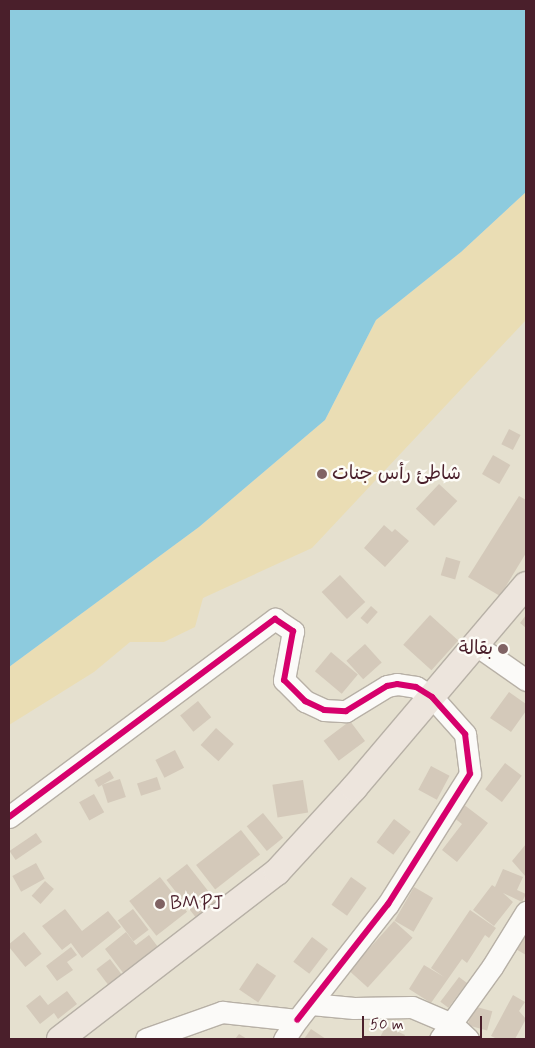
<!DOCTYPE html>
<meta charset="utf-8">
<style>
body{margin:0}
#map{position:relative;width:535px;height:1048px;overflow:hidden;background:#e5e0cf;font-family:Mynerve,"Playpen Sans Arabic",sans-serif}
div>[style]{position:absolute}
.sand>*{inset:0;background:#eaddb4}
.water>*{inset:0;background:#8dcbde}
.building>*{inset:0;background:#d4c9ba;transform-origin:0 0}
.roads{filter:drop-shadow(1px 0 #b7b0a6) drop-shadow(-1px 0 #b7b0a6) drop-shadow(0 1px #b7b0a6) drop-shadow(0 -1px #b7b0a6)}
.minor>*{height:21px;margin:-10.5px;padding:0 10.5px;transform-origin:10.5px;border-radius:10.5px;background:#fbfaf8}
.major>*{height:26px;margin:-13px;padding:0 13px;transform-origin:13px;border-radius:13px;background:#ede5dd}
.cycleway>*{height:6px;margin:-3px;padding:0 3px;transform-origin:3px;border-radius:3px;background:#d6006c}
.dots>*{width:14px;height:14px;translate:-50% -50%;box-sizing:border-box;border:2px solid #fdfcf7;border-radius:50%}
span{translate:-50% -50%;white-space:nowrap;text-align:center;line-height:1.15;-webkit-text-stroke:5px #fdfcf7;paint-order:stroke}
.poi-label{font-size:19px;color:#4a1f2b}
.left{translate:0 -50%;text-align:left}
.right{translate:-100% -50%;text-align:right}
.frame{position:absolute;inset:0;border:10px solid #4a1f2b;pointer-events:none}
.scale{position:absolute;left:362px;top:1016px;width:120px;height:22px;box-sizing:border-box;border:2px solid #4a1f2b;border-top:0;padding-left:6px;font-size:15px;line-height:18px;white-space:nowrap;color:#4a1f2b;-webkit-text-stroke:4px #fdfcf7;paint-order:stroke}
</style>
<div id="map">
<div class="sand">
<div style="clip-path:polygon(526px 192px,526px 320px,312px 548px,203px 598px,195px 627px,164px 642px,130px 642px,94px 672px,9px 725px,9px 667px,199px 527px,325px 420px,376px 320px,461px 252px)"></div>
</div>
<div class="water">
<div style="clip-path:polygon(9px 9px,526px 9px,526px 192px,461px 252px,376px 320px,325px 420px,199px 527px,9px 667px)"></div>
</div>
<div class="building">
<div style="left:509px;top:429px;width:13px;height:17px;rotate:27deg"></div>
<div style="left:493px;top:455px;width:20px;height:22px;rotate:30deg"></div>
<div style="left:439px;top:484px;width:25px;height:34px;rotate:43deg"></div>
<div style="clip-path:polygon(519px 496px,526px 500px,526px 553px,500px 596px,468px 577px)"></div>
<div style="clip-path:polygon(384px 525px,392px 532px,395px 529px,409px 541px,385px 567px,364px 548px)"></div>
<div style="left:446px;top:557px;width:15px;height:19px;rotate:16deg"></div>
<div style="left:340px;top:575px;width:37px;height:25px;rotate:47deg"></div>
<div style="left:371px;top:606px;width:9px;height:16px;rotate:41deg"></div>
<div style="left:430px;top:615px;width:38px;height:40px;rotate:42deg"></div>
<div style="clip-path:polygon(526px 615px,526px 628px,520px 623px)"></div>
<div style="left:365px;top:644px;width:25px;height:25px;rotate:48deg"></div>
<div style="left:331px;top:652px;width:35px;height:25px;rotate:40deg"></div>
<div style="clip-path:polygon(509px 692px,526px 704px,526px 711px,511px 732px,490px 718px)"></div>
<div style="left:198px;top:701px;width:21px;height:23px;rotate:51deg"></div>
<div style="left:350px;top:721px;width:25px;height:33px;rotate:53deg"></div>
<div style="left:216px;top:728px;width:24px;height:23px;rotate:42deg"></div>
<div style="left:175px;top:750px;width:20px;height:22px;rotate:63deg"></div>
<div style="left:505px;top:763px;width:21px;height:33px;rotate:37deg"></div>
<div style="left:431px;top:766px;width:21px;height:27px;rotate:28deg"></div>
<div style="left:110px;top:771px;width:8px;height:18px;rotate:60deg"></div>
<div style="left:157px;top:777px;width:13px;height:21px;rotate:72deg"></div>
<div style="left:120px;top:779px;width:19px;height:19px;rotate:72deg"></div>
<div style="left:303px;top:780px;width:33px;height:31px;rotate:81deg"></div>
<div style="left:94px;top:794px;width:21px;height:17px;rotate:61deg"></div>
<div style="clip-path:polygon(463px 804px,488px 823px,457px 862px,442px 850px,462px 824px,453px 817px)"></div>
<div style="left:263px;top:813px;width:32px;height:21px;rotate:51deg"></div>
<div style="left:394px;top:819px;width:21px;height:29px;rotate:37deg"></div>
<div style="left:241px;top:830px;width:31px;height:57px;rotate:52deg"></div>
<div style="left:36px;top:833px;width:11px;height:32px;rotate:56deg"></div>
<div style="clip-path:polygon(526px 844px,526px 877px,512px 861px)"></div>
<div style="left:36px;top:863px;width:18px;height:27px;rotate:61deg"></div>
<div style="left:187px;top:864px;width:48px;height:26px;rotate:52deg"></div>
<div style="clip-path:polygon(503px 869px,523px 877px,517px 890px,526px 894px,522px 902px,503px 893px,513px 902px,494px 926px,473px 910px,492px 885px,495px 887px)"></div>
<div style="left:160px;top:877px;width:44px;height:39px;rotate:52deg"></div>
<div style="left:351px;top:877px;width:19px;height:34px;rotate:35deg"></div>
<div style="left:45px;top:881px;width:12px;height:20px;rotate:42deg"></div>
<div style="left:414px;top:887px;width:22px;height:39px;rotate:30deg"></div>
<div style="clip-path:polygon(65px 909px,82px 931px,108px 911px,121px 927px,82px 958px,71px 943px,62px 950px,42px 926px)"></div>
<div style="left:133px;top:909px;width:26px;height:19px;rotate:53deg"></div>
<div style="clip-path:polygon(470px 910px,496px 928px,489px 938px,485px 935px,467px 963px,462px 959px,431px 1003px,409px 989px,424px 965px,444px 977px,431px 968px)"></div>
<div style="left:394px;top:921px;width:25px;height:67px;rotate:42deg"></div>
<div style="clip-path:polygon(526px 924px,526px 955px,514px 948px)"></div>
<div style="left:24px;top:932px;width:28px;height:21px;rotate:51deg"></div>
<div style="clip-path:polygon(126px 932px,136px 945px,149px 935px,158px 947px,124px 974px,105px 949px)"></div>
<div style="left:312px;top:937px;width:20px;height:31px;rotate:37deg"></div>
<div style="clip-path:polygon(71px 947px,77px 955px,67px 962px,73px 970px,57px 981px,46px 966px)"></div>
<div style="left:110px;top:959px;width:21px;height:17px;rotate:53deg"></div>
<div style="left:257px;top:963px;width:23px;height:32px;rotate:34deg"></div>
<div style="left:459px;top:977px;width:10px;height:31px;rotate:37deg"></div>
<div style="clip-path:polygon(67px 991px,77px 1004px,58px 1019px,54px 1013px,40px 1024px,26px 1006px,40px 995px,48px 1005px)"></div>
<div style="clip-path:polygon(513px 995px,525px 1002px,519px 1011px,526px 1019px,515px 1039px,497px 1039px,491px 1036px)"></div>
<div style="left:473px;top:1006px;width:20px;height:20px;rotate:15deg"></div>
<div style="clip-path:polygon(386px 1026px,405px 1035px,403px 1039px,379px 1039px)"></div>
<div style="clip-path:polygon(311px 1029px,326px 1039px,304px 1039px)"></div>
<div style="clip-path:polygon(239px 1034px,247px 1039px,235px 1039px)"></div>
</div>
<div class="roads">
<div class="minor">
<div style="left:476px;top:645px;width:61px;rotate:35deg"></div>
<div style="left:9px;top:817px;width:332px;rotate:-36.7deg"></div>
<div style="left:275px;top:619px;width:22px;rotate:34deg"></div>
<div style="left:293px;top:631px;width:50px;rotate:100.4deg"></div>
<div style="left:284px;top:680px;width:30px;rotate:45deg"></div>
<div style="left:305px;top:701px;width:21px;rotate:25deg"></div>
<div style="left:324px;top:710px;width:22px;rotate:3deg"></div>
<div style="left:346px;top:711px;width:48px;rotate:-31.4deg"></div>
<div style="left:387px;top:686px;width:10px;rotate:-11deg"></div>
<div style="left:397px;top:684px;width:19px;rotate:9deg"></div>
<div style="left:416px;top:687px;width:19px;rotate:32deg"></div>
<div style="left:432px;top:697px;width:50px;rotate:48.3deg"></div>
<div style="left:465px;top:734px;width:40px;rotate:82.9deg"></div>
<div style="left:470px;top:774px;width:154px;rotate:122.2deg"></div>
<div style="left:388px;top:904px;width:147px;rotate:128.1deg"></div>
<div style="left:311px;top:1004px;width:43px;rotate:5.3deg"></div>
<div style="left:354px;top:1008px;width:58px;rotate:-1deg"></div>
<div style="left:412px;top:1007px;width:43px;rotate:23deg"></div>
<div style="left:452px;top:1024px;width:22px;rotate:43deg"></div>
<div style="left:146px;top:1039px;width:81px;rotate:-19.6deg"></div>
<div style="left:222px;top:1012px;width:75px;rotate:6.1deg"></div>
<div style="left:297px;top:1020px;width:23px;rotate:124deg"></div>
<div style="left:440px;top:1039px;width:89px;rotate:-54.2deg"></div>
<div style="left:492px;top:967px;width:65px;rotate:-58.3deg"></div>
</div>
<div class="major">
<div style="left:60px;top:1039px;width:274px;rotate:-37.6deg"></div>
<div style="left:277px;top:872px;width:114px;rotate:-47.5deg"></div>
<div style="left:354px;top:788px;width:266px;rotate:-49.7deg"></div>
</div>
</div>
<div class="cycleway">
<div style="left:9px;top:817px;width:332px;rotate:-36.7deg"></div>
<div style="left:275px;top:619px;width:22px;rotate:34deg"></div>
<div style="left:293px;top:631px;width:50px;rotate:100.4deg"></div>
<div style="left:284px;top:680px;width:30px;rotate:45deg"></div>
<div style="left:305px;top:701px;width:21px;rotate:25deg"></div>
<div style="left:324px;top:710px;width:22px;rotate:3deg"></div>
<div style="left:346px;top:711px;width:48px;rotate:-31.4deg"></div>
<div style="left:387px;top:686px;width:10px;rotate:-11deg"></div>
<div style="left:397px;top:684px;width:19px;rotate:9deg"></div>
<div style="left:416px;top:687px;width:19px;rotate:32deg"></div>
<div style="left:432px;top:697px;width:50px;rotate:48.3deg"></div>
<div style="left:465px;top:734px;width:40px;rotate:82.9deg"></div>
<div style="left:470px;top:774px;width:154px;rotate:122.2deg"></div>
<div style="left:388px;top:904px;width:147px;rotate:128.1deg"></div>
</div>
<div class="dots">
<div style="left:322px;top:474px;background:#806364"></div>
<div style="left:503px;top:649px;background:#806364"></div>
<div style="left:160px;top:904px;background:#806364"></div>
</div>
<div class="poi-label">
<span class="left" style="left:332px;top:474px">شاطئ رأس جنات</span>
<span class="right" style="left:493px;top:649px">بقالة</span>
<span class="left" style="left:170px;top:904px">BMPJ</span>
</div>
<div class="frame"></div>
<div class="scale">50 m</div>
</div>
